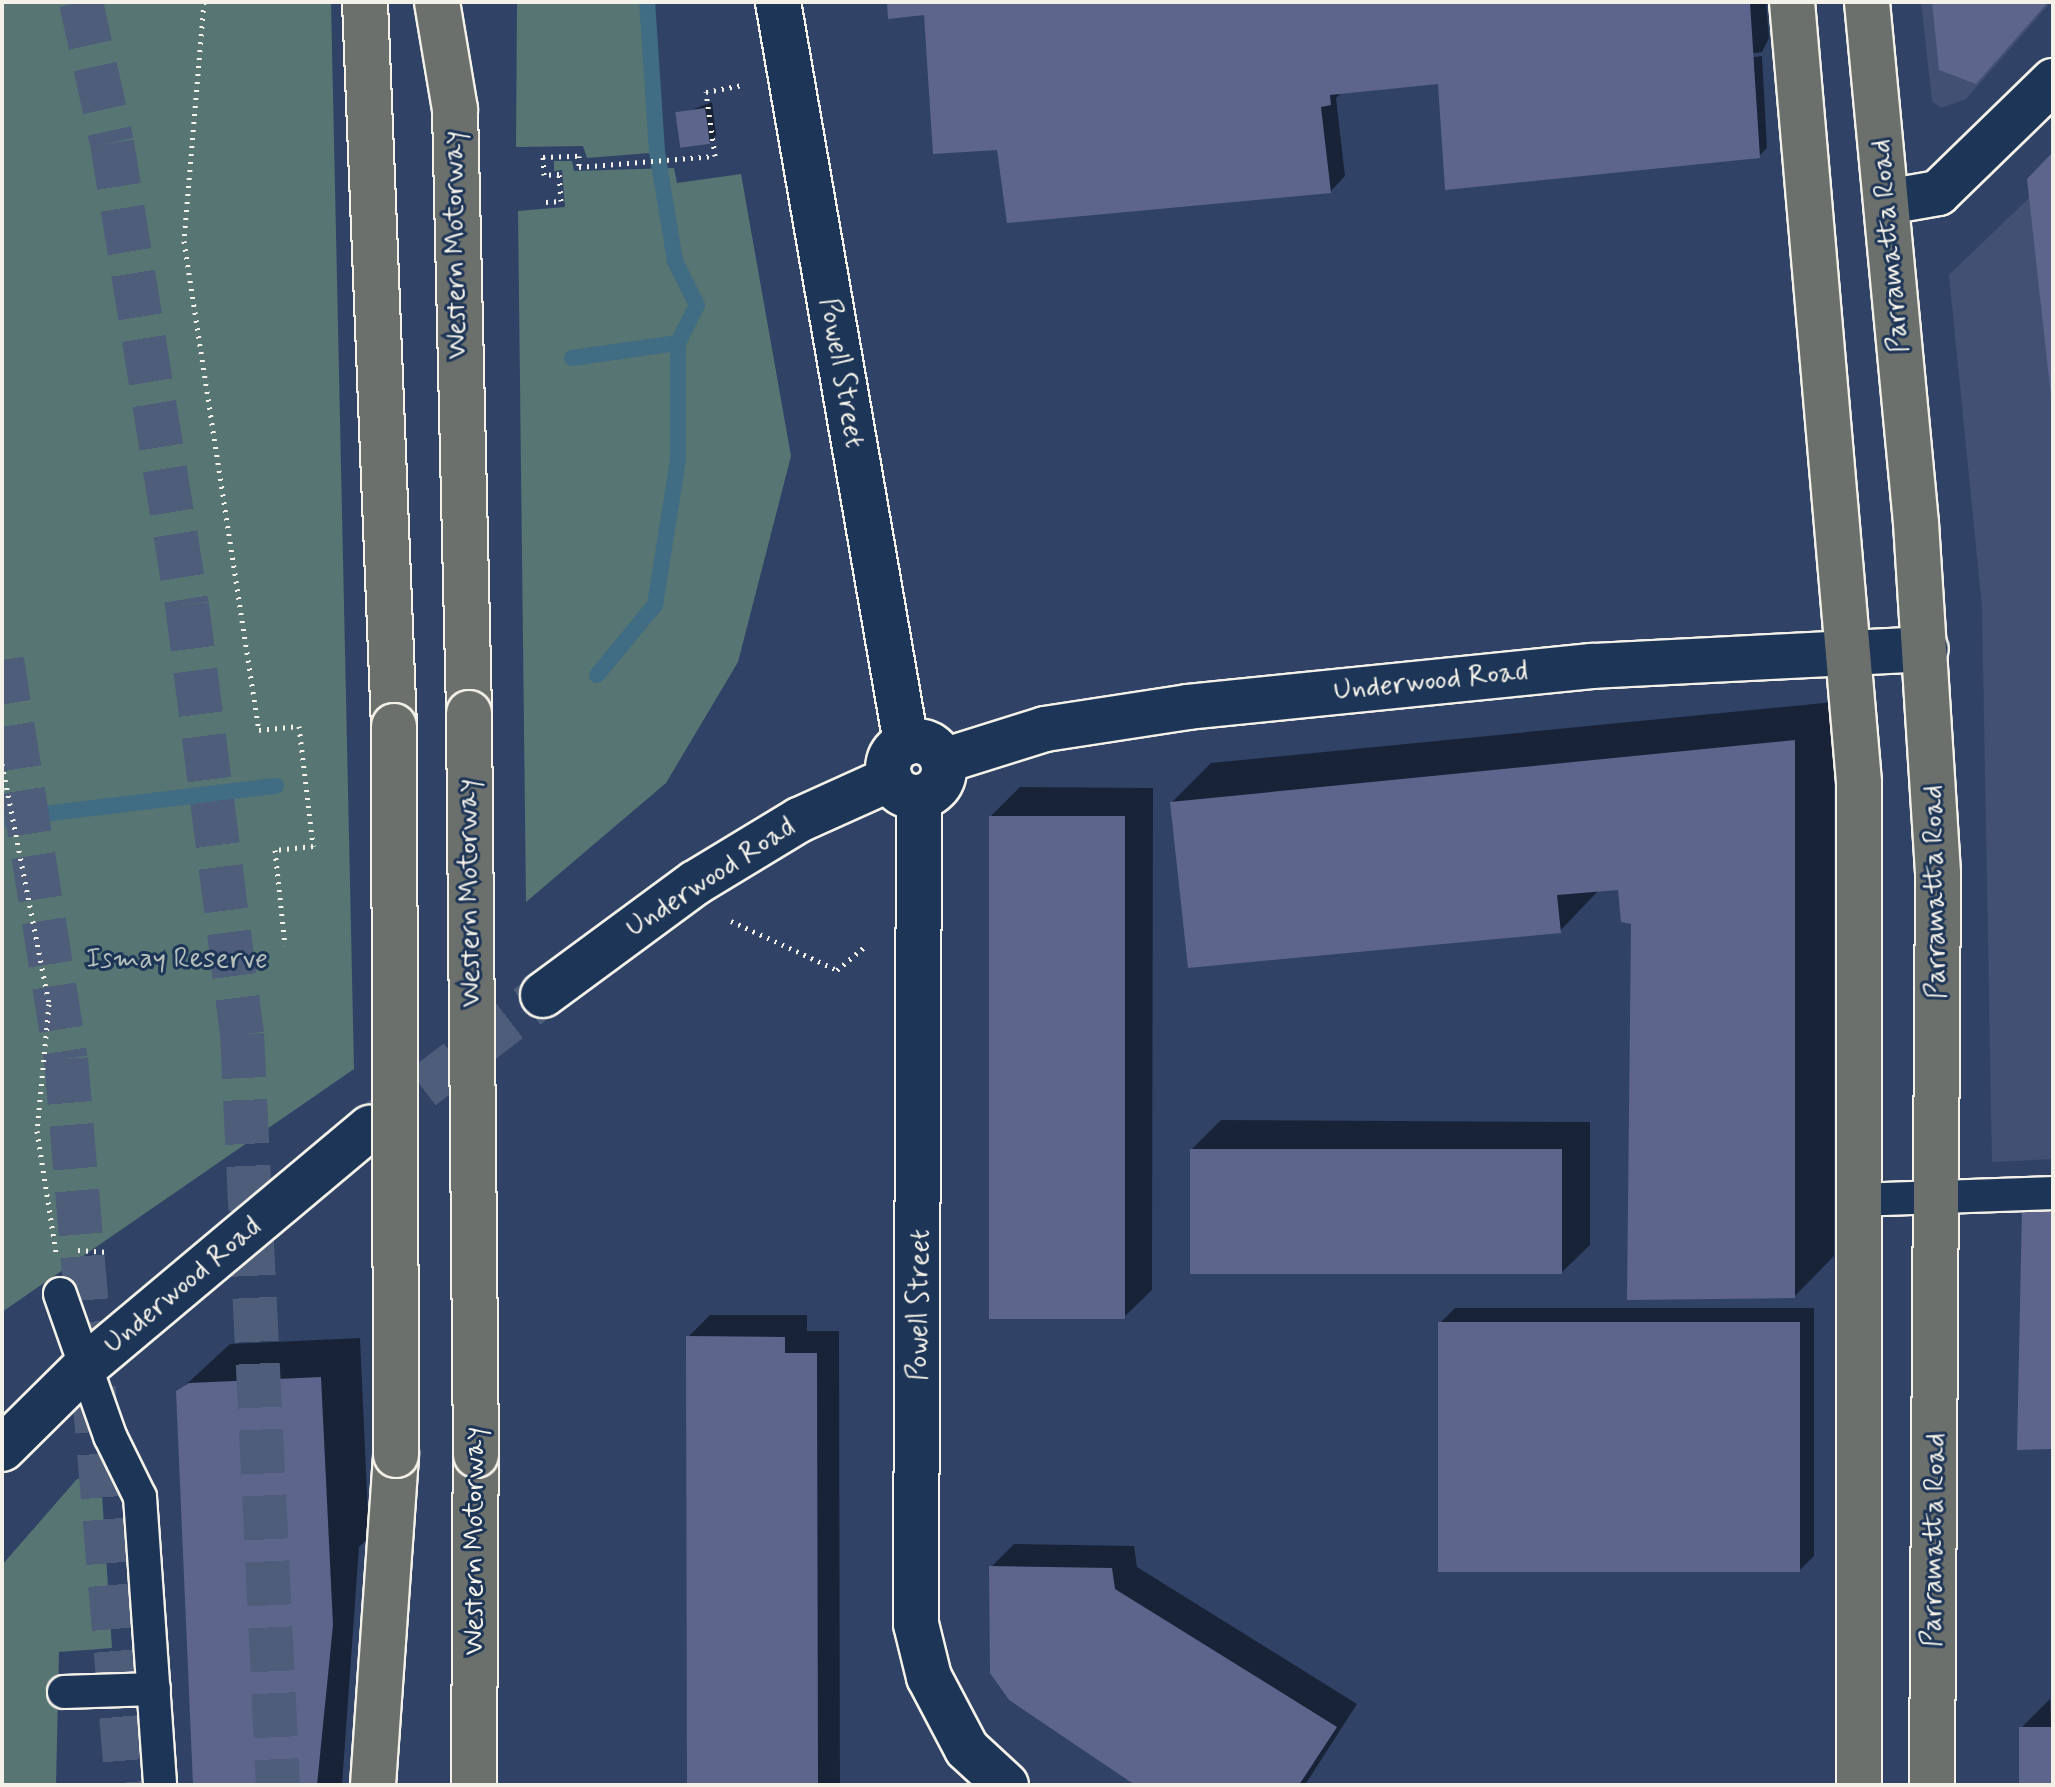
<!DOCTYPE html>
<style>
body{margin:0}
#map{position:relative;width:2055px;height:1787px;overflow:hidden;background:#304367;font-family:Mynerve,sans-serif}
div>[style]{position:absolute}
.built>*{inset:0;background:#425074}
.green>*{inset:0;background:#567573}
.shadow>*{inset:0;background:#0007}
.stream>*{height:16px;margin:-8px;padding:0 8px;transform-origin:8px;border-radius:8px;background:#406c84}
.building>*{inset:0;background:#5d658c;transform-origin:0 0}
.secondary-tunnel>*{height:44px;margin-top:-22px;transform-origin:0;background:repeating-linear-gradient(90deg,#4d5d7a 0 44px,transparent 0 66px)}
.highway-tunnel>*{height:44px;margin-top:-22px;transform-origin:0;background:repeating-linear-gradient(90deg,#4d5d7a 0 44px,transparent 0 66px)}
.path>*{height:5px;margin-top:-2.5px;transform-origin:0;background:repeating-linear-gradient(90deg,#f4f1e8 0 2px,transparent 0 8px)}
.roads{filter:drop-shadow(2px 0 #f4f1e8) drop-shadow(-2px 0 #f4f1e8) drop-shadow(0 2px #f4f1e8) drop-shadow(0 -2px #f4f1e8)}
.lane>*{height:32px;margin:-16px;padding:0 16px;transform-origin:16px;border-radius:16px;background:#1d3557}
.street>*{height:44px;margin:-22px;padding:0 22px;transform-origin:22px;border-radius:22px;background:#1d3557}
.secondary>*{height:44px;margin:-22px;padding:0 22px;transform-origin:22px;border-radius:22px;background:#1d3557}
.secondary>.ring{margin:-22px;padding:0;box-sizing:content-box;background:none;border:44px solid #1d3557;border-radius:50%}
.highway>*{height:44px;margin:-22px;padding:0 22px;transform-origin:22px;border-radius:22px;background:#6c706d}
.bridges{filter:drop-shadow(2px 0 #f4f1e8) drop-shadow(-2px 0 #f4f1e8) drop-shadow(0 2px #f4f1e8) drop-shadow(0 -2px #f4f1e8)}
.highway-bridge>*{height:44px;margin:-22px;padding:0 22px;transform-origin:22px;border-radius:22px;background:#6c706d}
span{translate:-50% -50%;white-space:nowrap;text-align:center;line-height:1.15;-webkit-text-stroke:6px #1d3557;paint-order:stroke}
.street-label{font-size:28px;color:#f4f1e8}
.park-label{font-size:28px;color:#b5bfb9}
.frame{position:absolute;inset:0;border:4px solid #f4f1e8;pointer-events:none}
</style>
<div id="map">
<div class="built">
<div style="clip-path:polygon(1921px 2px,2051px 2px,1966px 99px,1941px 108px,1932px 101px)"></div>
<div style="clip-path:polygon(2053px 175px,2053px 1159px,1992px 1162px,1982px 607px,1949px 275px)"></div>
</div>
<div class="green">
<div style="clip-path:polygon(2px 2px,331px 2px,354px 1069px,2px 1312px)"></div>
<div style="clip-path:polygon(517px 2px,641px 2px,650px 153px,587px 158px,583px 146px,516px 147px)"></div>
<div style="clip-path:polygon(554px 161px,572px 161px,574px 171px,674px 168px,677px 183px,741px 174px,791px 456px,738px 662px,666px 783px,526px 902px,518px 211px,565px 207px,562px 170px,554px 171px)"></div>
<div style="clip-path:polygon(77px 1479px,101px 1479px,112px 1648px,59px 1652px,56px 1785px,2px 1785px,2px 1565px)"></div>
</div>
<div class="shadow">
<div style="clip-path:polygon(889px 2px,1766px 2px,1769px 38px,1762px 52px,1444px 98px,1762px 56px,1767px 148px,1759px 156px,1447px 188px,1440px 82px,1342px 92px,1336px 98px,1345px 176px,1330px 192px,1009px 221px,998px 148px,935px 152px,926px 13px,890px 17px)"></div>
<div style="clip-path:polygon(712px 102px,716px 135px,709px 142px,679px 115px)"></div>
<div style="clip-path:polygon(1834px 702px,1834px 1256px,1795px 1296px,1620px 888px,1599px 890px,1560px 931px,1172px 802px,1211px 763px)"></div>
<div style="clip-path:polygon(1020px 787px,1153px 788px,1152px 1290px,1122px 1319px,991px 816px)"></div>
<div style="clip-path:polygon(1221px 1120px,1590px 1122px,1590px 1245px,1560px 1274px,1192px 1149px)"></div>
<div style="clip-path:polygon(1455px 1308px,1814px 1308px,1814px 1556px,1799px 1571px,1440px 1323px)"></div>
<div style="clip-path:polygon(710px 1315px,807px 1315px,807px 1331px,839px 1331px,840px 1785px,689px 1785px,688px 1337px)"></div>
<div style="clip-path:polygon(360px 1338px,369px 1537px,359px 1547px,342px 1785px,195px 1785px,178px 1392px,230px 1344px)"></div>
<div style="clip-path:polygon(1014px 1544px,1134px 1546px,1137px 1567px,1357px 1704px,1305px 1785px,1139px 1785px,991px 1567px)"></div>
<div style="clip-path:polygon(2050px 1699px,2053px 1785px,2020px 1785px,2021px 1728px)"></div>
</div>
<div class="stream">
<div style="left:572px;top:358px;width:107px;rotate:-8.1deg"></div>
<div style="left:597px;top:675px;width:91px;rotate:-50.4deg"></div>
<div style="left:655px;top:605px;width:148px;rotate:-81deg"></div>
<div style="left:678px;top:459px;width:116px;rotate:-90deg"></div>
<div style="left:678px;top:343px;width:42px;rotate:-63.4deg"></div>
<div style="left:697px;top:305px;width:49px;rotate:-116.6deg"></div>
<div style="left:675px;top:261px;width:111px;rotate:-99.3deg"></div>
<div style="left:657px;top:151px;width:149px;rotate:-93.8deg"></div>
<div style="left:2px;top:819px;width:276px;rotate:-6.9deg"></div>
</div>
<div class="building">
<div style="clip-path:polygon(887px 2px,1750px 2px,1760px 158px,1445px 190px,1438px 84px,1330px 95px,1331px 105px,1321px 107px,1331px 193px,1007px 223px,997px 150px,933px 154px,924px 15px,888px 19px)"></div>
<div style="clip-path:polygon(1932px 2px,2048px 2px,1976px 84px,1939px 70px)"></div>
<div style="left:705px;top:108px;width:36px;height:30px;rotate:82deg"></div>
<div style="clip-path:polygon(2053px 152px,2053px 396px,2051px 396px,2027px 179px)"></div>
<div style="clip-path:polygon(1795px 740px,1795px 1298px,1627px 1300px,1631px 924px,1621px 922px,1618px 890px,1557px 895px,1561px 933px,1188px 968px,1170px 802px)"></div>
<div style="left:989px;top:816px;width:136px;height:503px"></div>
<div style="left:1190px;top:1149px;width:372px;height:125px"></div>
<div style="clip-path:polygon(2022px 1209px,2053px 1209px,2053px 1449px,2017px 1450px)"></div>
<div style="left:1438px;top:1322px;width:362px;height:250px"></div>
<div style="clip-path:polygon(686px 1336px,785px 1337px,785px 1353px,817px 1353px,818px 1785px,687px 1785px)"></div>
<div style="clip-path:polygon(321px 1377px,333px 1625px,317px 1785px,193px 1785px,176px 1391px,189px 1383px)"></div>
<div style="clip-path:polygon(989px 1566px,1112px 1568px,1115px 1589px,1337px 1727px,1299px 1785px,1135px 1785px,1009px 1700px,990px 1673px)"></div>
<div style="left:2019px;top:1727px;width:34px;height:58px"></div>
</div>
<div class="secondary-tunnel">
<div style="left:370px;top:1128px;width:218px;rotate:-37.6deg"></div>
</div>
<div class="highway-tunnel">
<div style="left:81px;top:2px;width:144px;rotate:77.6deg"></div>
<div style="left:112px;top:143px;width:468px;rotate:80.8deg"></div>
<div style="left:187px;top:605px;width:433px;rotate:82.7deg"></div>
<div style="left:242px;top:1034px;width:752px;rotate:87.26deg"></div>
<div style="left:2px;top:660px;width:404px;rotate:80.9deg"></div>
<div style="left:66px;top:1059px;width:729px;rotate:85.2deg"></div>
</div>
<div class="path">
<div style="left:204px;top:2px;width:240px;rotate:94.8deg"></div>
<div style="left:184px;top:241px;width:495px;rotate:81.3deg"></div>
<div style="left:259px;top:730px;width:40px;rotate:-5.7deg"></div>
<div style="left:299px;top:726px;width:121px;rotate:83.3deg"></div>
<div style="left:313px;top:846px;width:38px;rotate:174deg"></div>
<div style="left:275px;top:850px;width:96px;rotate:84deg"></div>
<div style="left:546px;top:202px;width:15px;rotate:-4deg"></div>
<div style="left:561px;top:201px;width:27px;rotate:-94deg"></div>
<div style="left:559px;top:174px;width:15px;rotate:176deg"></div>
<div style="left:544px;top:175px;width:18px;rotate:-93deg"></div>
<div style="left:543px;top:157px;width:36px;rotate:-2deg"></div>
<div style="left:579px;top:156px;width:11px;rotate:90deg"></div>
<div style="left:579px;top:167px;width:136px;rotate:-4.6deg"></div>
<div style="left:715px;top:156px;width:65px;rotate:-98deg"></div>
<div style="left:706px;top:92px;width:37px;rotate:-11deg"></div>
<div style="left:2px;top:764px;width:245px;rotate:78.9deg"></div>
<div style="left:49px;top:1004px;width:128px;rotate:95.4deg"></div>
<div style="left:37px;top:1131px;width:122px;rotate:81.1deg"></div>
<div style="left:731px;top:921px;width:117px;rotate:24.8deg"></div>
<div style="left:837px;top:970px;width:35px;rotate:-40deg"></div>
<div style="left:78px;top:1250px;width:30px;rotate:4deg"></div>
</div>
<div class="roads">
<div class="lane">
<div style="left:1857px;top:1200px;width:196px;rotate:-2deg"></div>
<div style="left:60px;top:1294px;width:151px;rotate:70.6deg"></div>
<div style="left:110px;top:1436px;width:68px;rotate:63.8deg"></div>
<div style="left:140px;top:1497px;width:289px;rotate:86deg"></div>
<div style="left:64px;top:1692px;width:90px;rotate:-1.9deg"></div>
</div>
<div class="street">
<div style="left:778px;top:2px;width:752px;rotate:80.2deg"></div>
<div style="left:919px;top:797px;width:827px;rotate:90.21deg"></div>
<div style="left:916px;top:1624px;width:55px;rotate:76.2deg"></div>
<div style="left:929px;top:1677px;width:81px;rotate:62.2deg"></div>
<div style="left:967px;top:1749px;width:53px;rotate:42.7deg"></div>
</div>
<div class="secondary">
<div style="left:1887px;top:202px;width:52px;rotate:-10deg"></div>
<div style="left:1938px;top:193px;width:161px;rotate:-44.2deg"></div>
<div class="ring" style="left:888px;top:741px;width:12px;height:12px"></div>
<div style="left:943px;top:761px;width:107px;rotate:-17.4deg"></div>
<div style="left:1045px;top:729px;width:145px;rotate:-8.7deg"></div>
<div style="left:1188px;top:707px;width:406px;rotate:-5.8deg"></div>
<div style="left:1592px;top:666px;width:334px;rotate:-2.9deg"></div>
<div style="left:543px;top:995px;width:189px;rotate:-36.4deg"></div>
<div style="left:695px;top:883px;width:122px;rotate:-31.2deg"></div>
<div style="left:799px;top:820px;width:100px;rotate:-24.3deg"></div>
<div style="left:2px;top:1449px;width:118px;rotate:-44.7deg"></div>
<div style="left:86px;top:1366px;width:371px;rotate:-40deg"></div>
</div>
<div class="highway">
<div style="left:365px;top:2px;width:725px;rotate:87.71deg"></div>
<div style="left:437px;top:2px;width:109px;rotate:80.5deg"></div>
<div style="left:455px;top:109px;width:604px;rotate:88.67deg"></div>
<div style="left:1792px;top:2px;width:783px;rotate:85.09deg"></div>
<div style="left:1859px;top:782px;width:1003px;rotate:90deg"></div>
<div style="left:1867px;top:2px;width:523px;rotate:84.63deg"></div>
<div style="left:1916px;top:523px;width:351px;rotate:86.4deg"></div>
<div style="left:1938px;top:873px;width:912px;rotate:90.38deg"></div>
<div style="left:373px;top:1785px;width:331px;rotate:-86deg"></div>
<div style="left:474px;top:1785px;width:330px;rotate:-89.7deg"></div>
</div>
</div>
<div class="bridges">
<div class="highway-bridge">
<div style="left:469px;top:713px;width:742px;rotate:89.46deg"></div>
<div style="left:394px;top:726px;width:729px;rotate:89.84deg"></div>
</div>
</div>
<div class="street-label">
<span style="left:456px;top:245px;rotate:-91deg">Western Motorway</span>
<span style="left:1891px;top:246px;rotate:-95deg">Parramatta Road</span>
<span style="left:841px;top:373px;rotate:80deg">Powell Street</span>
<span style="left:1431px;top:682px;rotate:-6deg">Underwood Road</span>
<span style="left:711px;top:878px;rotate:-33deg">Underwood Road</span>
<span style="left:1936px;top:892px;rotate:-91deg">Parramatta Road</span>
<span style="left:470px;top:893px;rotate:-91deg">Western Motorway</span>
<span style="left:183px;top:1286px;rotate:-40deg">Underwood Road</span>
<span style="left:920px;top:1305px;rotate:-89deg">Powell Street</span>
<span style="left:1935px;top:1540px;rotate:-89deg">Parramatta Road</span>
<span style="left:475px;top:1541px;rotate:-90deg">Western Motorway</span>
</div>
<div class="park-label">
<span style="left:177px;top:960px">Ismay Reserve</span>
</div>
<div class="frame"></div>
</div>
